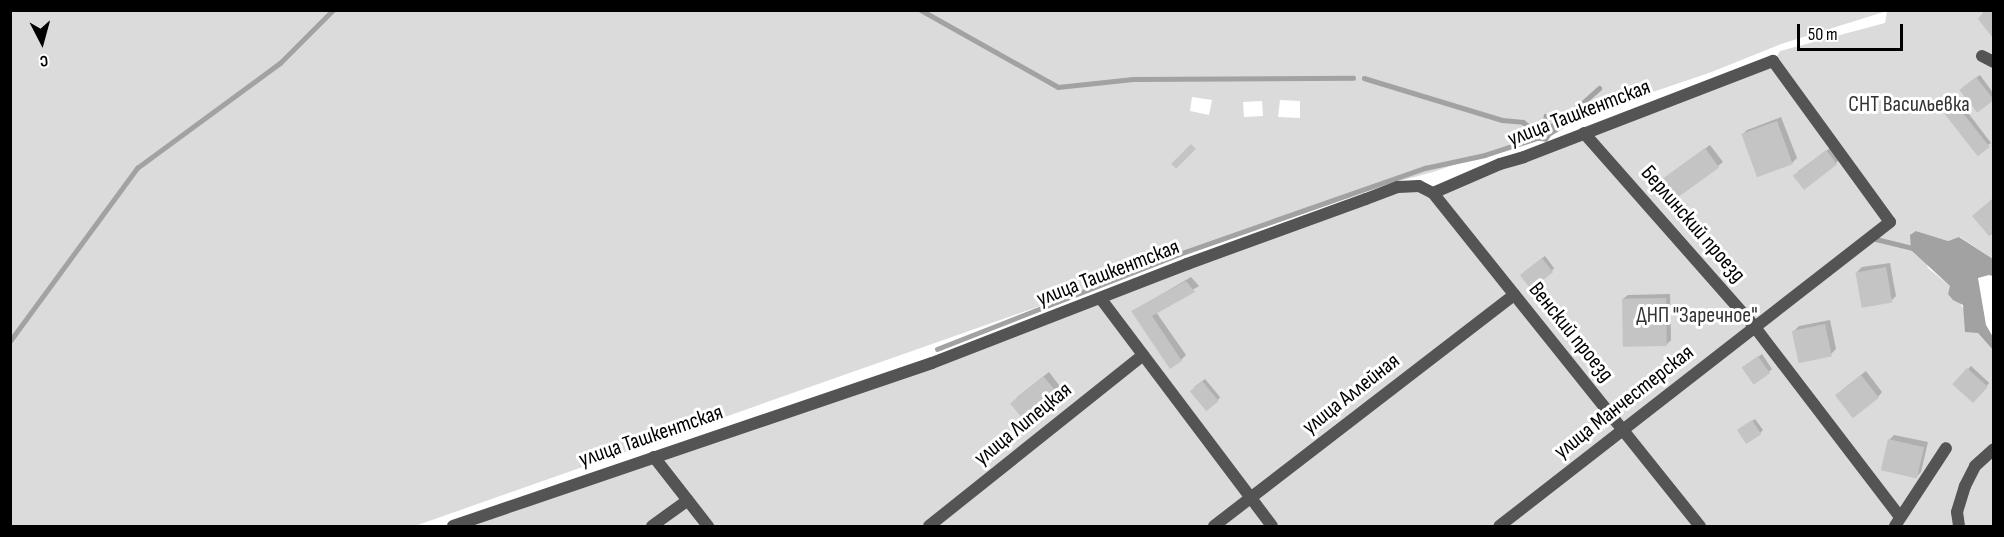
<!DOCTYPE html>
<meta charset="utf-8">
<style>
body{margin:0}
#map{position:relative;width:2004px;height:537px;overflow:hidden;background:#fff;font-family:"Sofia Sans Condensed",sans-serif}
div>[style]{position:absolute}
.green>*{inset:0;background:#dbdbdb}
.water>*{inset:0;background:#a2a2a2}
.shadow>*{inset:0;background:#0003;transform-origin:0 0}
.stream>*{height:4.5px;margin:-2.25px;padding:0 2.25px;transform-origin:2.25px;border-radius:2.25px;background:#a2a2a2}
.building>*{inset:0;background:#c4c4c4;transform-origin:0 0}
.street>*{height:12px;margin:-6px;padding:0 6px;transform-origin:6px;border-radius:6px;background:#545454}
span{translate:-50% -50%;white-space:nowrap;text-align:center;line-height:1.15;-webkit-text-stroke:6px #fff;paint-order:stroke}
.park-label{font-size:22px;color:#323232}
.street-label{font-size:22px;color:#000}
.frame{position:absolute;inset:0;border:12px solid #000;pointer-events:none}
.north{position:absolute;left:12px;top:12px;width:60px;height:60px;-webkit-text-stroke:4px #fff;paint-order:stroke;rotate:174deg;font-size:16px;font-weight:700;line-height:24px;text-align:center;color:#000}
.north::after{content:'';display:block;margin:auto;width:21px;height:27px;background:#000;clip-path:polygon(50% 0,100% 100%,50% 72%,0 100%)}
.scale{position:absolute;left:1797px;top:24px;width:106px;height:27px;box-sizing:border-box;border:3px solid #000;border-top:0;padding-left:8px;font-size:18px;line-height:21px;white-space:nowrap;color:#000;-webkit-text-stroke:4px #fff;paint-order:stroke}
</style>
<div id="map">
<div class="green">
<div style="clip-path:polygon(evenodd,10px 11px,1993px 11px,1993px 259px,1960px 237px,1948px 241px,1916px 231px,1928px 268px,1950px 286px,1978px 333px,1993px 350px,1993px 526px,453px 526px,638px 463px,1403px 187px,1439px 191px,1772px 65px,1780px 51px,1885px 23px,1887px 11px,1781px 44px,1709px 73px,1623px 102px,1591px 117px,1587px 110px,1578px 106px,1572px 107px,1559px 122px,1548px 124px,1548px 119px,1542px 128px,1532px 125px,1530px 129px,1537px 135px,1535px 137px,1433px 172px,1381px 186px,415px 526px,11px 526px,10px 11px,1192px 97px,1212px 100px,1209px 115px,1190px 111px,1192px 97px,10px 11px,1280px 100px,1300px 101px,1300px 118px,1278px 117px,1280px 100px,10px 11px,1262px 101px,1263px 116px,1244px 117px,1243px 102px,1262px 101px)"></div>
</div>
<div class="water">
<div style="clip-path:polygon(1576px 105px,1579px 110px,1564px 128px,1551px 136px,1547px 142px,1535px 140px,1537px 135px,1530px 125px,1542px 128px,1544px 114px,1547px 114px,1548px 124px,1559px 122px)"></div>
<div style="clip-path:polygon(1916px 231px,1948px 241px,1959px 237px,1993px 259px,1993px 276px,1989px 275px,1978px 278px,1986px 325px,1993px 337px,1993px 350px,1978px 333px,1965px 332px,1963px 305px,1953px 300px,1948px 294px,1950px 286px,1911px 250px,1910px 235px)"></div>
</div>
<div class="shadow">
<div style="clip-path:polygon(1980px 75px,1994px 94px,1994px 99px,1977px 112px,1963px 87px)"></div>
<div style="clip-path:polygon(1956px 97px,1991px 143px,1988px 145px,1945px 105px)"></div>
<div style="clip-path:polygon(1781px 117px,1797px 158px,1792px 163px,1743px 134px,1747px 130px)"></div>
<div style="clip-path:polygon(1710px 145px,1723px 162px,1718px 166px,1670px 174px)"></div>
<div style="clip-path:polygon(1830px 148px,1839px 160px,1836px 163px,1797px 172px)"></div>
<div style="clip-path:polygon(1545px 256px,1554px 268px,1552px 271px,1524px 272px)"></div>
<div style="clip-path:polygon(1890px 263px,1896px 296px,1891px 301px,1857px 272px,1862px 267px)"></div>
<div style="clip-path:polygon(1191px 277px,1199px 286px,1156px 312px,1186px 355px,1181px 360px,1133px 311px)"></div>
<div style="clip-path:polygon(1670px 294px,1671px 340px,1666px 345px,1623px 299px,1628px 295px)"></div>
<div style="clip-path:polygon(1830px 320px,1836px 349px,1831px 354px,1794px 331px,1799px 326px)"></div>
<div style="clip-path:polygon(1762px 354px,1772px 369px,1755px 383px,1747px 365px)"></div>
<div style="left:1971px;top:366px;width:25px;height:24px;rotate:43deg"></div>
<div style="clip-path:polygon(1866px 371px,1882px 392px,1878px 397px,1842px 390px)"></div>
<div style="clip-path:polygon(1049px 372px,1062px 389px,1057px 393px,1016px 398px)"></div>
<div style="clip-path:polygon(1205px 379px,1220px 397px,1218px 400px,1194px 387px)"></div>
<div style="clip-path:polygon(1755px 419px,1763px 430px,1760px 433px,1742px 427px)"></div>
<div style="clip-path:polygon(1894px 435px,1928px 442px,1921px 472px,1917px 476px,1883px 468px,1890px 439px)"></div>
</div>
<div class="stream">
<div style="left:921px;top:10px;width:157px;rotate:29.3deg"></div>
<div style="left:1058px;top:87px;width:75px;rotate:-6.1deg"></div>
<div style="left:1133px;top:79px;width:220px;rotate:-0.3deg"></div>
<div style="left:1364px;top:78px;width:144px;rotate:16.9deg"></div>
<div style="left:1502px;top:120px;width:21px;rotate:5deg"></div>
<div style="left:1523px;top:122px;width:15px;rotate:37deg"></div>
<div style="left:1576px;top:109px;width:31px;rotate:-42deg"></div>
<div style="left:1876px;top:239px;width:42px;rotate:13.7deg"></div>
<div style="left:10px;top:341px;width:215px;rotate:-53.7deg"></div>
<div style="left:137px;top:168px;width:177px;rotate:-36.3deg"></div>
<div style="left:280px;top:63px;width:75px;rotate:-45deg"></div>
<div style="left:937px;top:349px;width:260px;rotate:-21.4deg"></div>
<div style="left:1179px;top:254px;width:261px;rotate:-19.3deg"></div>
<div style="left:1425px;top:168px;width:61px;rotate:-12.2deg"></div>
<div style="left:1485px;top:155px;width:58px;rotate:-18.1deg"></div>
</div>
<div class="building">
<div style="clip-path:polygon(1985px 10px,1994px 10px,1992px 37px,1978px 19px)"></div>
<div style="left:1976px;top:77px;width:29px;height:21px;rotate:52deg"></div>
<div style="left:1952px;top:99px;width:61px;height:15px;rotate:52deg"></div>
<div style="left:1777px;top:121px;width:46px;height:38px;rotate:70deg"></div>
<div style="left:1191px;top:144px;width:7px;height:28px;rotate:45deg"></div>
<div style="left:1705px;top:148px;width:24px;height:52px;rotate:54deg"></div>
<div style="left:1826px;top:150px;width:18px;height:42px;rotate:52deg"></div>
<div style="clip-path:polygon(1992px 199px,1994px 233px,1989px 236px,1972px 216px)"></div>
<div style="left:1542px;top:258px;width:18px;height:28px;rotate:52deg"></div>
<div style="left:1886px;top:267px;width:36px;height:31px;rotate:80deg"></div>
<div style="clip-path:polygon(1186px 281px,1195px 292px,1152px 316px,1182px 361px,1170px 369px,1131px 311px)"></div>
<div style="left:1666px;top:298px;width:48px;height:44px;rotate:89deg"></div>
<div style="left:1825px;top:324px;width:33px;height:34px;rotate:78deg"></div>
<div style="left:1758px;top:356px;width:21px;height:20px;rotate:55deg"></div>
<div style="left:1967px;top:368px;width:28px;height:22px;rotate:42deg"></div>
<div style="left:1861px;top:375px;width:29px;height:33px;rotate:52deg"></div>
<div style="left:1043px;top:376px;width:23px;height:43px;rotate:50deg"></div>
<div style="left:1202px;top:381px;width:26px;height:16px;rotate:50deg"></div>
<div style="left:1752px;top:420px;width:17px;height:18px;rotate:57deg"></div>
<div style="left:1888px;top:439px;width:37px;height:32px;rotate:13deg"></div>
</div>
<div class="street">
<div style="left:1982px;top:56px;width:13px;rotate:27deg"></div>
<div style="left:1584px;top:133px;width:257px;rotate:48.6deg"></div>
<div style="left:1754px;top:326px;width:240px;rotate:52.6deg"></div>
<div style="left:1433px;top:193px;width:73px;rotate:-23.4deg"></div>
<div style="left:1500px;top:164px;width:25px;rotate:-16deg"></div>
<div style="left:1524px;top:157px;width:267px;rotate:-21.1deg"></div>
<div style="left:1773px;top:61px;width:199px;rotate:54deg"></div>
<div style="left:1890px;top:222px;width:495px;rotate:142.1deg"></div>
<div style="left:1101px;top:299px;width:284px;rotate:53deg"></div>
<div style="left:654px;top:457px;width:88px;rotate:52deg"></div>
<div style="left:453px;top:526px;width:506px;rotate:-18.79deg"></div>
<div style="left:932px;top:363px;width:274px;rotate:-21.2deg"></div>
<div style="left:1187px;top:264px;width:190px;rotate:-20deg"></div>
<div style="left:1366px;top:199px;width:34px;rotate:-21deg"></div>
<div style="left:1398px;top:187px;width:21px;rotate:-3deg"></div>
<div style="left:1419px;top:186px;width:16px;rotate:27deg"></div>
<div style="left:1433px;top:193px;width:427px;rotate:51.3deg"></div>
<div style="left:652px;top:526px;width:44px;rotate:-35.8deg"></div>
<div style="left:929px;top:526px;width:274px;rotate:-38.6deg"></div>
<div style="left:1214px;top:526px;width:379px;rotate:-37.6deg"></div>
<div style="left:1895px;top:526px;width:93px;rotate:-56.8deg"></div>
<div style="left:1959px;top:526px;width:14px;rotate:-98deg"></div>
<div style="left:1957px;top:512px;width:27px;rotate:-73deg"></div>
<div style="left:1965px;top:486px;width:22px;rotate:-63deg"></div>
<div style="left:1975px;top:466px;width:25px;rotate:-42deg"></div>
</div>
<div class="park-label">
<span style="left:1909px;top:105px">СНТ Васильевка</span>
<span style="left:1697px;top:316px">ДНП "Заречное"</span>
</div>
<div class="street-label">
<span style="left:1579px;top:113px;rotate:-21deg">улица Ташкентская</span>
<span style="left:1693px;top:224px;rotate:49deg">Берлинский проезд</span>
<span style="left:1108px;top:273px;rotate:-21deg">улица Ташкентская</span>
<span style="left:1571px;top:332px;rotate:51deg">Венский проезд</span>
<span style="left:1351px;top:394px;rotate:-38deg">улица Аллейная</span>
<span style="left:1624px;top:402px;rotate:-38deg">улица Манчестерская</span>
<span style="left:1023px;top:424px;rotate:-39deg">улица Липецкая</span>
<span style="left:651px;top:436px;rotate:-19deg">улица Ташкентская</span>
</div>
<div class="frame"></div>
<div class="north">С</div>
<div class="scale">50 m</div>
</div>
